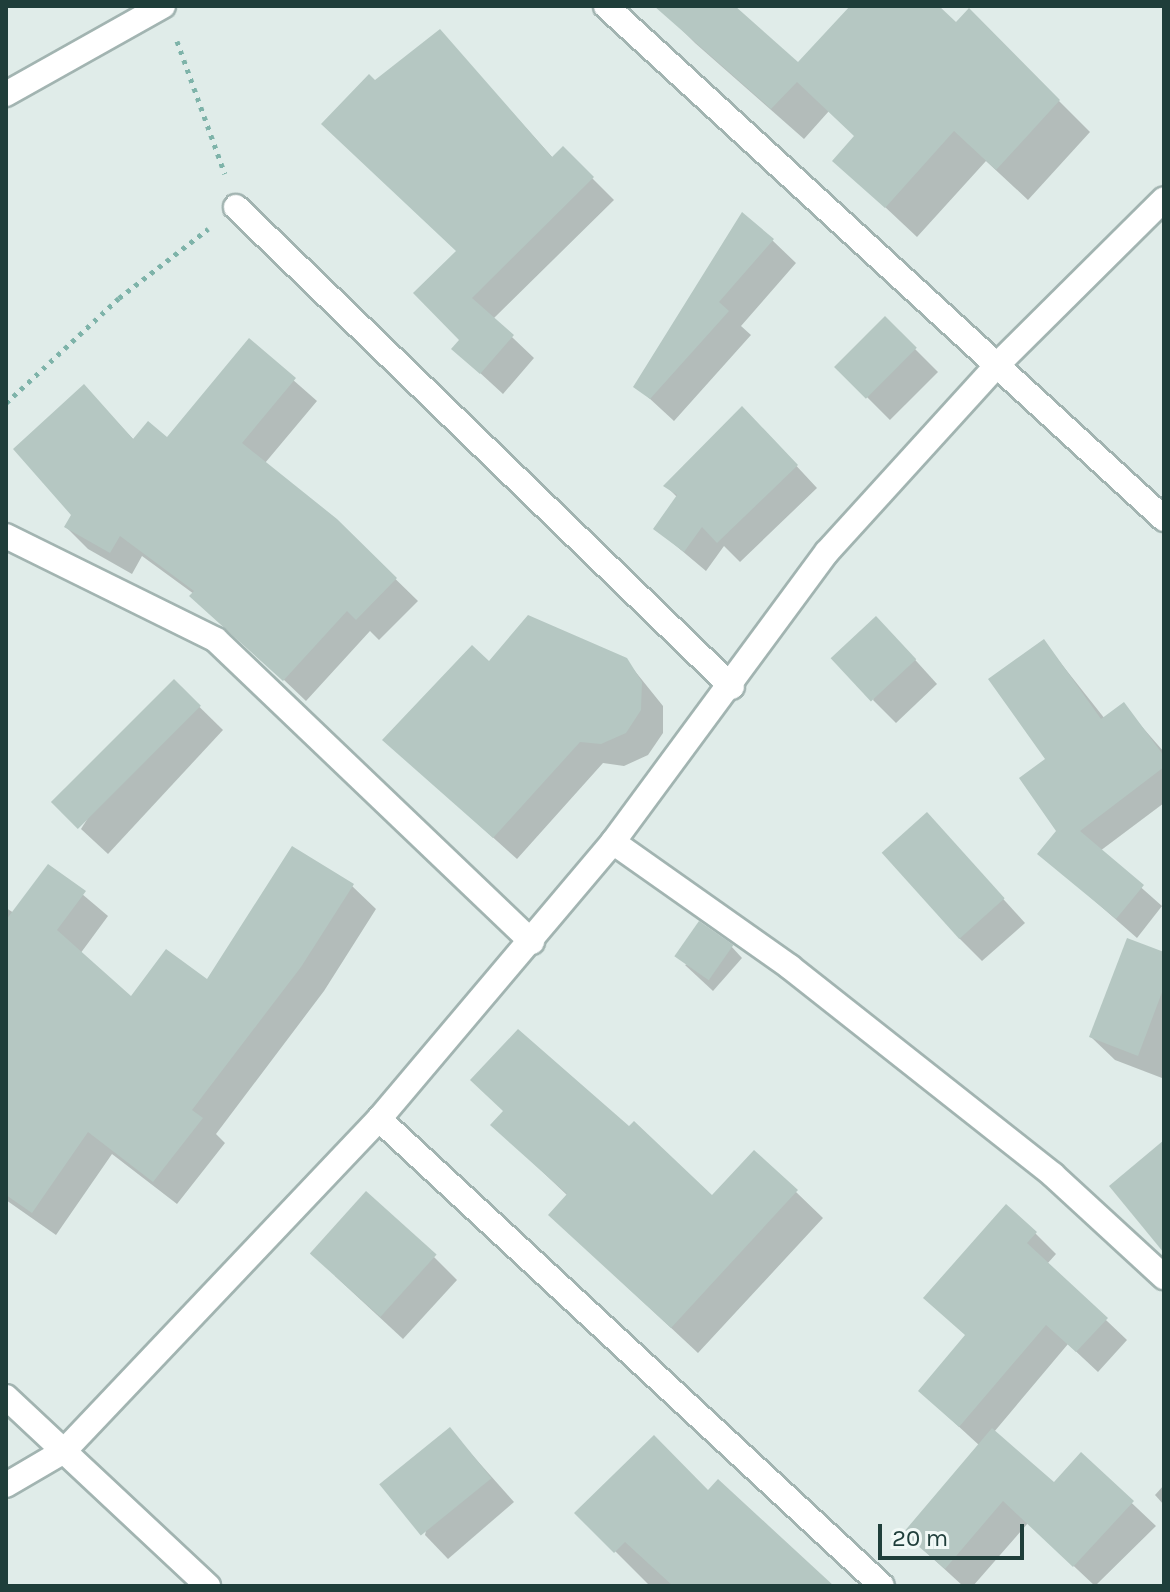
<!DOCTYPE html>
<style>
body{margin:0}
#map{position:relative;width:1170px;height:1592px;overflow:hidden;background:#e0ece9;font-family:Karla,sans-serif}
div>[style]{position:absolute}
.shadow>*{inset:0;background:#0003;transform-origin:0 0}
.building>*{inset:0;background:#b5c7c2;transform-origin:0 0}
.path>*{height:5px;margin-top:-2.5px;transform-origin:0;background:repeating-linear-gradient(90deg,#7eb3a9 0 4px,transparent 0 10px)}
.roads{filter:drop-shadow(2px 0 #a2b4b1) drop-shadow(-2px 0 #a2b4b1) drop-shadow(0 2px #a2b4b1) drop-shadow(0 -2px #a2b4b1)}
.minor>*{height:24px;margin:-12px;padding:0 12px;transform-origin:12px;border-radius:12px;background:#fff}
span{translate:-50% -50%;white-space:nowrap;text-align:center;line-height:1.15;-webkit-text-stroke:6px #f1f9f6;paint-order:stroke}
.frame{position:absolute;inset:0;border:8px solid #1f3e3a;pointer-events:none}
.scale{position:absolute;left:878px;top:1524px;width:146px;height:36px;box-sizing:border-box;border:4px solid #1f3e3a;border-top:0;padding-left:10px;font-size:24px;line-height:28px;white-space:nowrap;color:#1f3e3a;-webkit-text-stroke:6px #f1f9f6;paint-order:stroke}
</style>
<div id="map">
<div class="shadow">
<div style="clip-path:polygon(669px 6px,732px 6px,798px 65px,853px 6px,936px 6px,956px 25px,969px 11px,1090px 132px,1028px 200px,986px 161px,917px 237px,835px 160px,856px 137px,829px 111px,804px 139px,695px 43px,664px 12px)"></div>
<div style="clip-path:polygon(439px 31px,553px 158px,563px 149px,614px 200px,493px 319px,534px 358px,503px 394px,454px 349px,462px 340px,458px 252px,375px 83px)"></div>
<div style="clip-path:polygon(772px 240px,796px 263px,741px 326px,751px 335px,674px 421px,636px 386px)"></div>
<div style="left:885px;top:319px;width:75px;height:68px;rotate:45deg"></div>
<div style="clip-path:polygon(249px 341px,317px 401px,265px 463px,336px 521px,418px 601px,379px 640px,370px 631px,306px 701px,194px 594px,142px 556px,132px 574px,88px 549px,66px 527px,73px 514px,84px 387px,134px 440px,167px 439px)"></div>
<div style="clip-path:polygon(763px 430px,817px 488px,740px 562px,724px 546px,706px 571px,656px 529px,678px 498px,666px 486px)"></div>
<div style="clip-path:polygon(899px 642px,937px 684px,896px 723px,873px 700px)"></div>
<div style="clip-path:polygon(1044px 642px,1105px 719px,1123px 705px,1164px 752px,1164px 803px,1100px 851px,1162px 906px,1137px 938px,1040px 853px,1058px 831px,1048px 760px)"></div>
<div style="clip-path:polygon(626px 660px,663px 706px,663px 733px,648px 755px,624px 766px,603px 763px,517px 859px,385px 740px,489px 664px)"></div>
<div style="clip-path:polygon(174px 682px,223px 730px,108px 854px,81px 829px)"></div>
<div style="clip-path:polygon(927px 815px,1025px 923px,982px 961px,959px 938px)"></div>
<div style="clip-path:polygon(49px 866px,108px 916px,80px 954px,131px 999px,208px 982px,352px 886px,376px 909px,324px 991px,216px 1134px,225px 1143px,177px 1204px,112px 1154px,56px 1235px,6px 1200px,6px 908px,14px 913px)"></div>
<div style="clip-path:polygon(731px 946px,742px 958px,713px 991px,685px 965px)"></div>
<div style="clip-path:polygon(1164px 954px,1164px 1071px,1162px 1078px,1115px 1060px,1091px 1037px)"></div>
<div style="clip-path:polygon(493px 1125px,629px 1129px,712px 1198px,796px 1192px,823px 1218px,698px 1353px,550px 1215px,568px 1196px)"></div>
<div style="clip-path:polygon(1035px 1233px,1056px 1254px,1047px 1264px,1127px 1340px,1098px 1372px,1068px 1344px,994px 1432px,1054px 1485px,1081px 1455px,1156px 1526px,1095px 1586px,1028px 1523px,973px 1586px,963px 1586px,905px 1533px,980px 1446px,920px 1391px,967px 1336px,947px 1318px)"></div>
<div style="clip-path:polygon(434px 1257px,457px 1280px,403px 1339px,335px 1276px)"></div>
<div style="clip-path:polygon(450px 1430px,514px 1502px,448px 1559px,425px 1535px)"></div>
<div style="clip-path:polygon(1164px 1485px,1164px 1505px,1155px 1495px)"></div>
<div style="clip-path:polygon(577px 1513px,829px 1586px,650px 1586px)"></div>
</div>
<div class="building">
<div style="clip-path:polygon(654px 6px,735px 6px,798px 62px,850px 6px,939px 6px,956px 22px,969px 8px,1060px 100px,996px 170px,954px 131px,885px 208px,832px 161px,854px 136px,797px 82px,771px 109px)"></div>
<div style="clip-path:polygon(440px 29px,552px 157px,563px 146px,594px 177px,472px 298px,514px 335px,480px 374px,451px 349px,459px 340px,413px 293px,456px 251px,321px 124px,369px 74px,375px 80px)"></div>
<div style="clip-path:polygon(742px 212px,774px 239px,719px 302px,729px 311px,650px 399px,633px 387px)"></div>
<div style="left:885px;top:316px;width:45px;height:72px;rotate:45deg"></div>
<div style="clip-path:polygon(249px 338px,296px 378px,242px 443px,337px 519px,397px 578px,356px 620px,347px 611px,283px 681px,189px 596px,194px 591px,120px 536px,110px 553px,64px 527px,71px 515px,13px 449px,84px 384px,133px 439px,148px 421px,167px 437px)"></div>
<div style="clip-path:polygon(742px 406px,798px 465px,717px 543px,702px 527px,684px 552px,653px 529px,677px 495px,663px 486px)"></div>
<div style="clip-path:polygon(528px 615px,627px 658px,642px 682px,641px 710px,626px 733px,601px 744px,580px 742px,493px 838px,382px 740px,472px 645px,489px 661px)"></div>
<div style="left:876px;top:616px;width:59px;height:62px;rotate:47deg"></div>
<div style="clip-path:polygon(1044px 639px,1101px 719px,1124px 702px,1164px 756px,1164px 767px,1080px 831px,1144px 885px,1116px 919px,1037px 854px,1056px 831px,1019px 778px,1045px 759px,988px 679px)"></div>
<div style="left:174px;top:679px;width:38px;height:174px;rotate:45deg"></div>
<div style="left:927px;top:812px;width:116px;height:61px;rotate:48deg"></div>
<div style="clip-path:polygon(292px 846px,354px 884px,301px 967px,192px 1110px,203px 1118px,153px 1182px,88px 1132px,32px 1213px,6px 1195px,6px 920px,48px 864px,86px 891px,57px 930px,131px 996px,166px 949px,207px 979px)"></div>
<div style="left:699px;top:921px;width:42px;height:43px;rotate:35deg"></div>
<div style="clip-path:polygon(1127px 938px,1164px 952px,1164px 987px,1138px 1056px,1089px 1037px)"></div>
<div style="clip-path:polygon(518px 1029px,629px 1126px,634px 1121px,712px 1195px,754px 1150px,798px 1190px,671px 1328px,548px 1215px,567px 1194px,490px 1125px,503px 1111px,470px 1080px)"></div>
<div style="clip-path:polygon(1164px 1140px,1164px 1253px,1109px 1186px)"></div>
<div style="left:366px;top:1191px;width:95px;height:84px;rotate:42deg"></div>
<div style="clip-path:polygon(1006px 1204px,1037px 1232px,1027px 1243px,1108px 1318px,1076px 1352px,1046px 1325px,959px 1427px,918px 1391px,965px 1335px,923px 1298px)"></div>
<div style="left:450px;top:1427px;width:66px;height:91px;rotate:51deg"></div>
<div style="clip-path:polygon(992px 1428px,1054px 1482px,1081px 1452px,1134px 1501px,1073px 1567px,1003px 1501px,945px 1569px,903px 1533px)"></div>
<div style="clip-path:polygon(654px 1435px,708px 1490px,718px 1479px,834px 1586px,673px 1586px,625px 1542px,614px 1553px,574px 1513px)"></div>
</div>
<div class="path">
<div style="left:177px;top:41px;width:141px;rotate:70.2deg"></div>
<div style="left:6px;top:403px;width:154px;rotate:-42.9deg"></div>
<div style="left:119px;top:298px;width:113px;rotate:-37.8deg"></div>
</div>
<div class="roads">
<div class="minor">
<div style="left:606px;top:6px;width:758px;rotate:42.59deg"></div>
<div style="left:6px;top:94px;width:180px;rotate:-29.3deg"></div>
<div style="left:236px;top:207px;width:690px;rotate:44.06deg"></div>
<div style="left:6px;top:536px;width:234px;rotate:26.3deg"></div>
<div style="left:216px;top:640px;width:437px;rotate:43.7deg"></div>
<div style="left:613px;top:842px;width:217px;rotate:35.2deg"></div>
<div style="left:790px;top:967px;width:335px;rotate:38.3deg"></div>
<div style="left:1053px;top:1175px;width:151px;rotate:42.6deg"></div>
<div style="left:379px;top:1119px;width:686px;rotate:42.87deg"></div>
<div style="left:6px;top:1397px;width:277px;rotate:43.1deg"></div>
<div style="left:6px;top:1485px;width:67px;rotate:-30.4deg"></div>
<div style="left:64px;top:1451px;width:458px;rotate:-46.5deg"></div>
<div style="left:379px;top:1119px;width:363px;rotate:-49.8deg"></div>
<div style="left:613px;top:842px;width:360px;rotate:-53.6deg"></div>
<div style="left:827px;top:552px;width:253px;rotate:-47.7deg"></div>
<div style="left:997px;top:365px;width:235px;rotate:-44.8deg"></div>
</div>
</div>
<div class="frame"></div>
<div class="scale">20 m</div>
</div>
